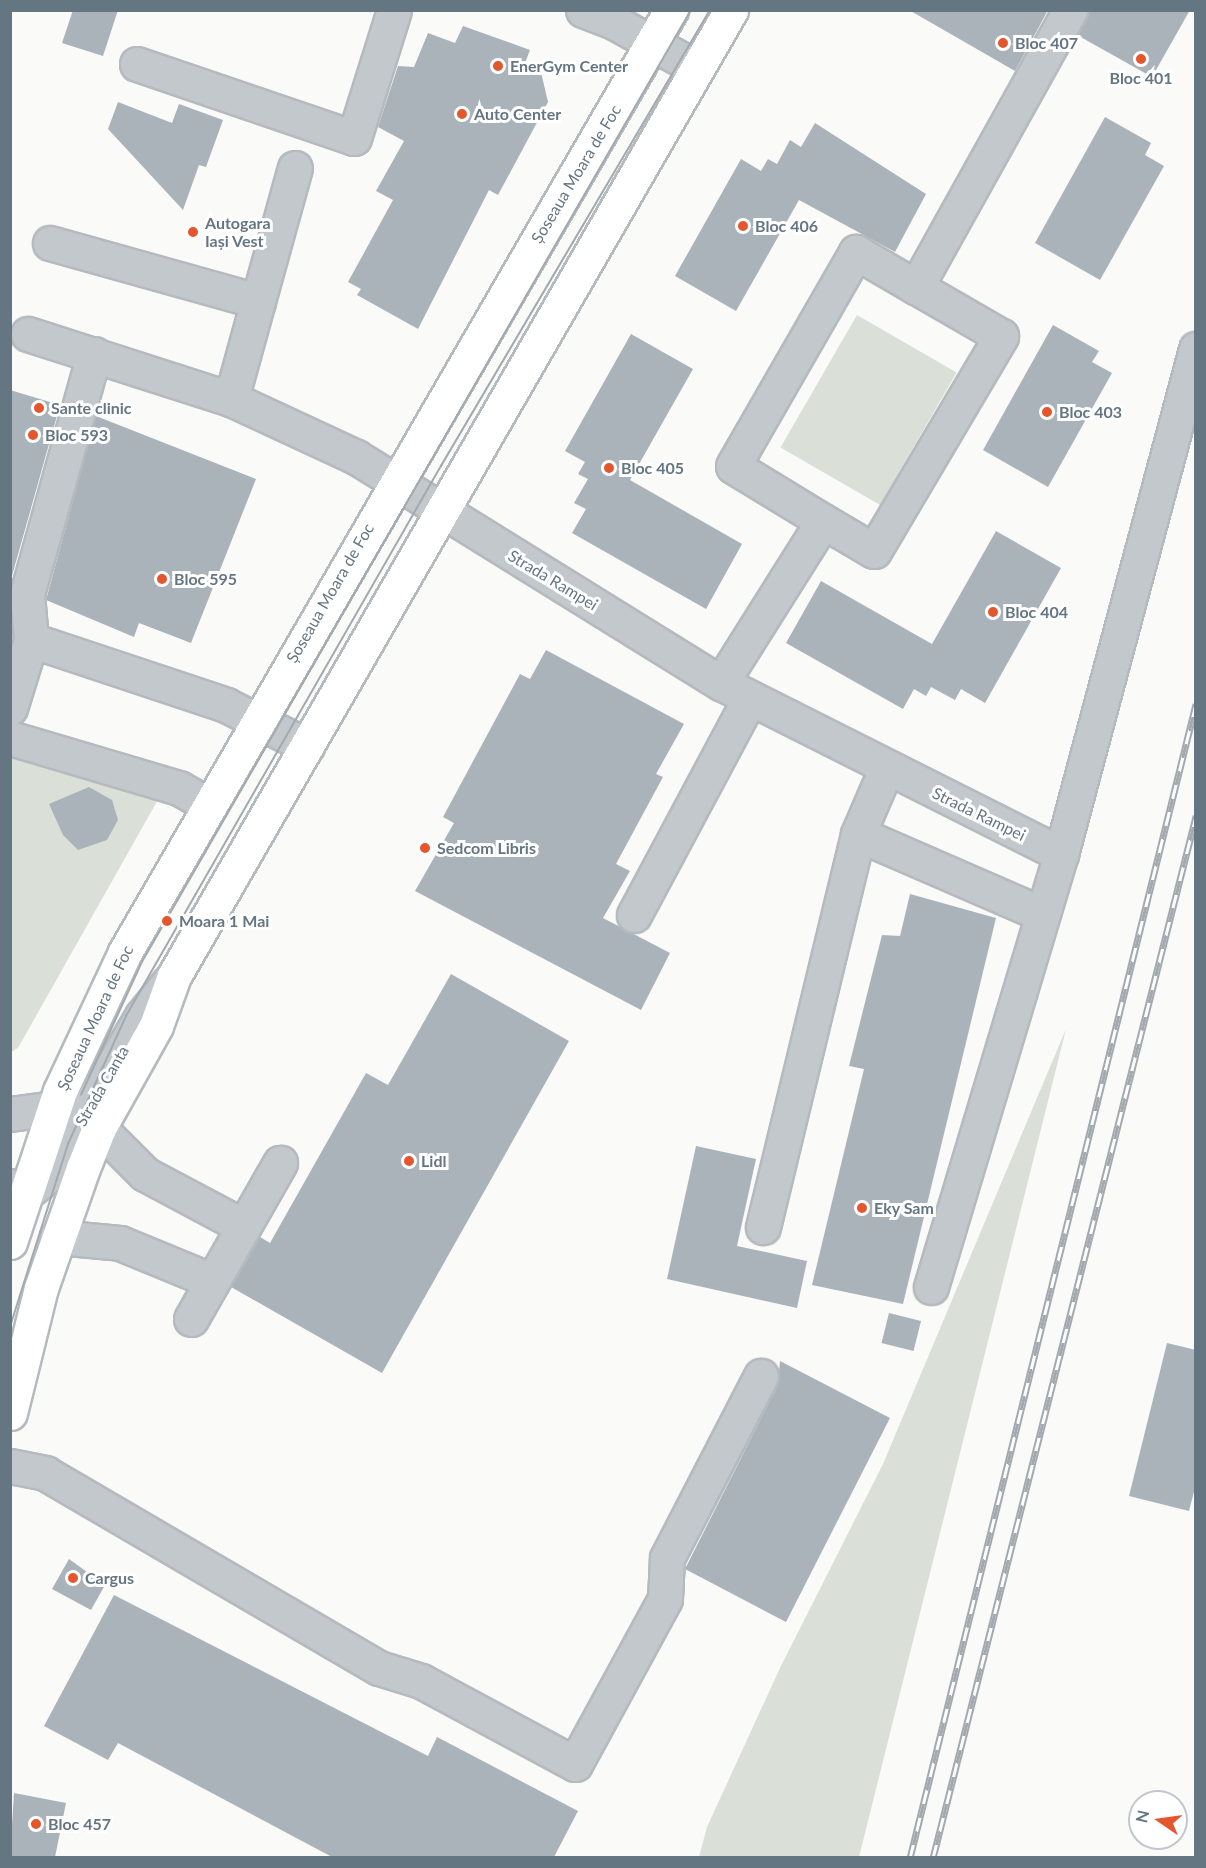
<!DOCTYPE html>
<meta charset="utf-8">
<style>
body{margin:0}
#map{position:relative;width:1206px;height:1868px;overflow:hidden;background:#fafaf8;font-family:Lato,sans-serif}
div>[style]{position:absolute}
.green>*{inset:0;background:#dadfd7;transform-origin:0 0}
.building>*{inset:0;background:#aab3b9;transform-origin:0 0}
.roads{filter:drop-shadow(2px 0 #b5babe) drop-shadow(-2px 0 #b5babe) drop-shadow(0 2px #b5babe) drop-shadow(0 -2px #b5babe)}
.minor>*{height:33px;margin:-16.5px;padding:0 16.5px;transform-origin:16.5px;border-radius:16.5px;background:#c3c8cc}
.major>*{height:33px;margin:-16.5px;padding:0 16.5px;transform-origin:16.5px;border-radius:16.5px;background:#fff}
.tram>*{height:1.5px;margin:-0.75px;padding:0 0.75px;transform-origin:0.75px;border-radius:0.75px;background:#a2aab0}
.rail>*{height:7px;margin-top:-3.5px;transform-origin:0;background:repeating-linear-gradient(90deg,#fff 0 14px,#a2aab0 0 28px);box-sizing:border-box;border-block:2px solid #a2aab0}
.dots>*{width:16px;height:16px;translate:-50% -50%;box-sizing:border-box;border:3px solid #fff;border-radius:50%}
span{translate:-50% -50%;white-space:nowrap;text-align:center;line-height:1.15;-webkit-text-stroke:6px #fff;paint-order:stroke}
.poi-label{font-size:16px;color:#657683;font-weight:700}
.left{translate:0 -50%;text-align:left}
.street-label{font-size:16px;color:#657683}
.frame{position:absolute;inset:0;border:12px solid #657683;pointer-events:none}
.north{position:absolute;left:1128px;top:1790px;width:60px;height:60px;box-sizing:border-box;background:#fff;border:2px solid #c1c8cd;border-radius:50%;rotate:283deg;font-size:16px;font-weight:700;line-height:24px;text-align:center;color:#657683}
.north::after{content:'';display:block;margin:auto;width:21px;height:27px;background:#e4572e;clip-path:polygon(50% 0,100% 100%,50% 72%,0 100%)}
</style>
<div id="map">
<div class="green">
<div style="left:857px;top:315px;width:115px;height:153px;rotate:30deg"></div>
<div style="clip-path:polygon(11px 750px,160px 796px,18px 1048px,11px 1052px)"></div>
<div style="clip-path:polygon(1066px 1029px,859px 1857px,699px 1857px,707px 1827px,780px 1668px,883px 1464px)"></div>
</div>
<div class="building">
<div style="clip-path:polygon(73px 10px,118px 10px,103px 56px,62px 43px)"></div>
<div style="clip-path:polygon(909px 10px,1048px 10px,1015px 71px)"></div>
<div style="clip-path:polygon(1089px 10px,1190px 10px,1152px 77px,1077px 35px)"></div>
<div style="clip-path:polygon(463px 26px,530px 50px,525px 63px,540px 68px,548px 102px,498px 195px,489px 190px,418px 329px,357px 295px,361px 289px,348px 282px,393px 200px,376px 191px,404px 141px,378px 127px,398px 66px,414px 67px,428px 33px,455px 43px)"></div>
<div style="clip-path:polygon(118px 102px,172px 123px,179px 104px,223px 120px,206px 167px,199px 165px,183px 210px,108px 129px)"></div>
<div style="clip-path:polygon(1105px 117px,1151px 143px,1145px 155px,1164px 166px,1100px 280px,1035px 243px)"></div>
<div style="clip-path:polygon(815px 123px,926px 194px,895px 252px,799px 200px,736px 311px,675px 276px,741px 159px,761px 171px,768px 159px,777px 164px,790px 140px,801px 147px)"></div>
<div style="clip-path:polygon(1053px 325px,1099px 351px,1092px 362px,1112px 373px,1048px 487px,983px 450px)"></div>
<div style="clip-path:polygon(631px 334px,693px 369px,630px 480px,742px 544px,706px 609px,572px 533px,586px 509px,574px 503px,588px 479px,578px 474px,585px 462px,565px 451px)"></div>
<div style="clip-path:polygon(10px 390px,60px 405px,10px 583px)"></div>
<div style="clip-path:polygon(96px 416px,256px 479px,191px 643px,139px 623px,134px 637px,46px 600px)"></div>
<div style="clip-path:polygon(996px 531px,1061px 568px,985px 703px,961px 689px,955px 700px,931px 687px,926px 696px,914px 689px,903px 709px,786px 643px,821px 581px,932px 644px)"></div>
<div style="clip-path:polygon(546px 650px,684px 724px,656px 774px,663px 777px,616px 864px,630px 871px,603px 918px,670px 953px,641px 1010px,415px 891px,454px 823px,443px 817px,520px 674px,530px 679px)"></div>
<div style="clip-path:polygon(89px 787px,112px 800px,118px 820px,107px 840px,78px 850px,63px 835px,49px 804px)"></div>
<div style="clip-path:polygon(910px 894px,996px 918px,903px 1304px,812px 1285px,864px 1069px,849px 1066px,882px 935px,900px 936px)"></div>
<div style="clip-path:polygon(451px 974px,569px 1041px,382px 1373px,231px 1287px,260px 1237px,270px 1243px,366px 1073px,388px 1085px)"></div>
<div style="clip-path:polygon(696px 1146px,756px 1159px,737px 1246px,807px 1261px,797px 1308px,667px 1279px)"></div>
<div style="left:889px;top:1313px;width:33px;height:31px;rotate:14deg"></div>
<div style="clip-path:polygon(1167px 1343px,1196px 1350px,1196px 1484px,1189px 1511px,1129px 1496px)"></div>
<div style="clip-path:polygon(780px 1361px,890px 1418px,786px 1622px,685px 1569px,778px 1385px)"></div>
<div style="clip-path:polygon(69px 1559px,105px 1585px,91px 1610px,52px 1589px)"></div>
<div style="clip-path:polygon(114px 1595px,428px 1756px,437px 1737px,578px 1811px,554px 1857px,332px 1857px,118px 1743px,108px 1760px,44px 1726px)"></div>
<div style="clip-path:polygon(14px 1793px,66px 1803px,55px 1857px,10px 1857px)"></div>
</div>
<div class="roads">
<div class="minor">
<div style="left:583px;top:10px;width:33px;rotate:21deg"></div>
<div style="left:614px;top:22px;width:95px;rotate:29deg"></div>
<div style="left:137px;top:64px;width:229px;rotate:18.8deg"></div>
<div style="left:354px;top:138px;width:134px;rotate:-72.6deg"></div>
<div style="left:50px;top:243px;width:216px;rotate:15.6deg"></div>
<div style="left:258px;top:301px;width:102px;rotate:105.4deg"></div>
<div style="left:258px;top:301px;width:138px;rotate:-74.5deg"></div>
<div style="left:28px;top:334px;width:213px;rotate:17.8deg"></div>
<div style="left:231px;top:399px;width:138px;rotate:24.9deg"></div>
<div style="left:356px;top:457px;width:429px;rotate:31.8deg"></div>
<div style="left:721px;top:683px;width:381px;rotate:26.7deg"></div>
<div style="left:94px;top:354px;width:249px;rotate:105.6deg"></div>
<div style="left:27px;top:594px;width:46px;rotate:85deg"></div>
<div style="left:31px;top:640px;width:206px;rotate:18.4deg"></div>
<div style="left:226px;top:705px;width:91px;rotate:26.8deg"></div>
<div style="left:823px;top:521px;width:105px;rotate:-148.6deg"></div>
<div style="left:733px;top:466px;width:247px;rotate:-60.1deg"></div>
<div style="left:856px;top:252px;width:69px;rotate:30.3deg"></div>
<div style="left:721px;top:683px;width:191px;rotate:-57.8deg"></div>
<div style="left:823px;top:521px;width:59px;rotate:30.5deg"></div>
<div style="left:874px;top:551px;width:250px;rotate:-59.4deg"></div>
<div style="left:1001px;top:336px;width:98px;rotate:-150deg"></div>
<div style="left:916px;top:287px;width:317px;rotate:-60.9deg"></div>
<div style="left:10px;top:708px;width:71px;rotate:-72.8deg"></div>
<div style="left:10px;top:738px;width:176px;rotate:16.5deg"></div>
<div style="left:179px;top:788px;width:34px;rotate:30deg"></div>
<div style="left:858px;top:834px;width:201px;rotate:23.5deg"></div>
<div style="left:634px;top:915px;width:246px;rotate:-61.9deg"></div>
<div style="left:10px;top:1114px;width:44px;rotate:-7.8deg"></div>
<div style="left:99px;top:1128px;width:65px;rotate:45deg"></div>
<div style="left:145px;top:1174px;width:111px;rotate:28deg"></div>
<div style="left:10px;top:1186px;width:17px;rotate:24deg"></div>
<div style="left:26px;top:1193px;width:28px;rotate:-38deg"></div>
<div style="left:48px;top:1176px;width:186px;rotate:-59.6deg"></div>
<div style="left:142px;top:1016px;width:43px;rotate:-51.5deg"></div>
<div style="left:763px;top:1227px;width:404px;rotate:-76.4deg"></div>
<div style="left:858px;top:834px;width:71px;rotate:-66.7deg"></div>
<div style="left:57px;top:1237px;width:63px;rotate:5.4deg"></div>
<div style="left:120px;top:1243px;width:100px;rotate:22.4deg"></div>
<div style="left:931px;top:1287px;width:452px;rotate:-73.3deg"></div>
<div style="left:1061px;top:854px;width:523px;rotate:-75.03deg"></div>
<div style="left:191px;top:1319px;width:180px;rotate:-60.3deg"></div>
<div style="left:10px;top:1466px;width:36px;rotate:11deg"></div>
<div style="left:45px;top:1473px;width:387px;rotate:30.3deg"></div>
<div style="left:379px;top:1668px;width:44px;rotate:17.2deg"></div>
<div style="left:421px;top:1681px;width:175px;rotate:28.3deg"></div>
<div style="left:575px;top:1764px;width:188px;rotate:-61.4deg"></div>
<div style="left:665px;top:1599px;width:41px;rotate:-87.2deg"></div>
<div style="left:667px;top:1558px;width:205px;rotate:-62.7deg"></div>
</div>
<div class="major">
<div style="left:10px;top:1242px;width:159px;rotate:-71.7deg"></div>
<div style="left:60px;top:1091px;width:153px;rotate:-64.9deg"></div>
<div style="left:125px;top:952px;width:1089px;rotate:-59.9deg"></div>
<div style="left:10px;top:1413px;width:129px;rotate:-76.1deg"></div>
<div style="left:41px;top:1288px;width:127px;rotate:-70.7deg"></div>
<div style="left:83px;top:1168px;width:43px;rotate:-68.2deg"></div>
<div style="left:99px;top:1128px;width:117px;rotate:-60.8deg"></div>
<div style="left:156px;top:1026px;width:53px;rotate:-70.2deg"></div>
<div style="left:174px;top:976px;width:1115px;rotate:-60.03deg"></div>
</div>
</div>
<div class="tram">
<div style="left:81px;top:1095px;width:146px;rotate:-65.4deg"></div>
<div style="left:142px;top:962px;width:1099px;rotate:-60.03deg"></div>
<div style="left:10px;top:1327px;width:192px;rotate:-72.4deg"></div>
<div style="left:68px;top:1144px;width:141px;rotate:-65.6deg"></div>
<div style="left:126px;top:1016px;width:634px;rotate:-60.2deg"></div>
<div style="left:441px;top:466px;width:529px;rotate:-59.46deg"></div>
</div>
<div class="rail">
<div style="left:910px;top:1858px;width:1189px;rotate:-76.08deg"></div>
<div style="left:933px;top:1858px;width:1075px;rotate:-75.83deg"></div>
</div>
<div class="dots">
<div style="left:1003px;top:43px;background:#e4572e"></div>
<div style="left:1141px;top:59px;background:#e4572e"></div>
<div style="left:498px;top:66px;background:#e4572e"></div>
<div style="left:462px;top:114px;background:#e4572e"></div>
<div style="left:743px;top:226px;background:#e4572e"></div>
<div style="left:193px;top:232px;background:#e4572e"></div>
<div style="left:39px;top:408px;background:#e4572e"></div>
<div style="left:1047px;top:412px;background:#e4572e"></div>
<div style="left:33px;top:435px;background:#e4572e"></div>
<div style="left:609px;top:468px;background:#e4572e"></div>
<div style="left:162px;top:579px;background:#e4572e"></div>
<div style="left:993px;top:612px;background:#e4572e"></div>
<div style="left:425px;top:848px;background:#e4572e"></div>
<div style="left:167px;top:921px;background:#e4572e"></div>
<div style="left:409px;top:1161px;background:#e4572e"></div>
<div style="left:862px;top:1208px;background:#e4572e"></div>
<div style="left:73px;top:1578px;background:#e4572e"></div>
<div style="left:36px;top:1824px;background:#e4572e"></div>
</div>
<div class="poi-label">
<span class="left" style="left:1015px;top:43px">Bloc 407</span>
<span class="left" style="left:510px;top:66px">EnerGym Center</span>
<span style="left:1141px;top:78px">Bloc 401</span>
<span class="left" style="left:474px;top:114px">Auto Center</span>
<span class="left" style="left:205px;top:232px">Autogara<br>Iași Vest</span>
<span class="left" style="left:755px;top:226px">Bloc 406</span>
<span class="left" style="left:51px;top:408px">Sante clinic</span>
<span class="left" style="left:1059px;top:412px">Bloc 403</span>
<span class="left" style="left:45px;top:435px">Bloc 593</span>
<span class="left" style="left:621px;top:468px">Bloc 405</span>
<span class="left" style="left:174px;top:579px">Bloc 595</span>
<span class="left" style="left:1005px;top:612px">Bloc 404</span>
<span class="left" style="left:437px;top:848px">Sedcom Libris</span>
<span class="left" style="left:179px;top:921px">Moara 1 Mai</span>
<span class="left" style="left:421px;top:1161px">Lidl</span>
<span class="left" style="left:874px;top:1208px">Eky Sam</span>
<span class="left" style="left:85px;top:1578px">Cargus</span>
<span class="left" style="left:48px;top:1824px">Bloc 457</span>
</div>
<div class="street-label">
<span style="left:576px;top:174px;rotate:-59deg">Șoseaua Moara de Foc</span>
<span style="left:553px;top:580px;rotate:31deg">Strada Rampei</span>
<span style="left:330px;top:593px;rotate:-60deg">Șoseaua Moara de Foc</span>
<span style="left:979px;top:814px;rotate:26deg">Strada Rampei</span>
<span style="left:95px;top:1018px;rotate:-65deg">Șoseaua Moara de Foc</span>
<span style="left:102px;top:1086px;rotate:-60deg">Strada Canta</span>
</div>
<div class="frame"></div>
<div class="north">N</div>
</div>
